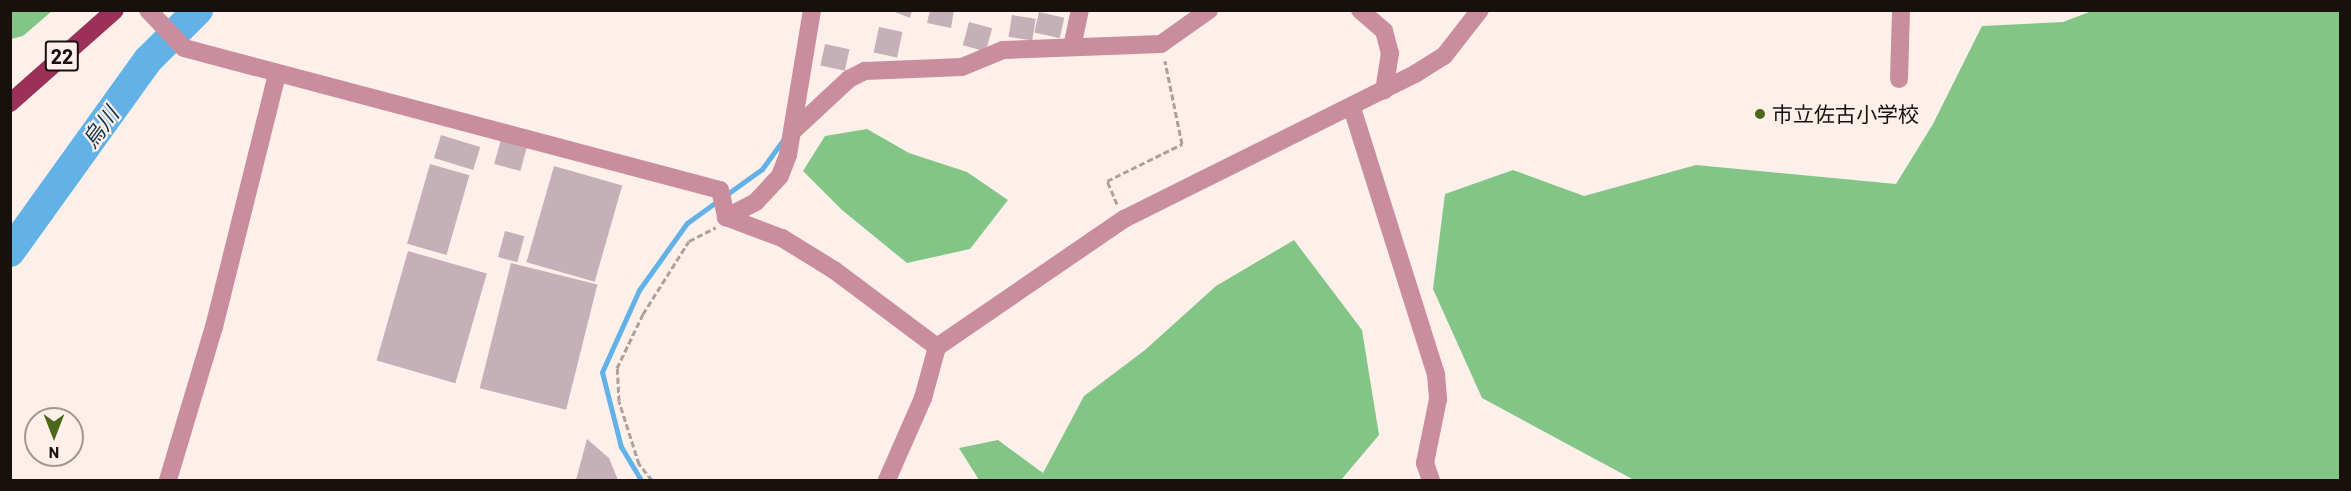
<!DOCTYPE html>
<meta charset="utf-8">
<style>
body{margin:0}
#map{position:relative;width:2351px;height:491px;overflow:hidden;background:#fdf0ea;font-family:Barlow,"Noto Sans JP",sans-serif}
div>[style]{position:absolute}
.forest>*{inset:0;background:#83c586}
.stream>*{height:5px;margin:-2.5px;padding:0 2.5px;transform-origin:2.5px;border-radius:2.5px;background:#62b2e8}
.river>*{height:30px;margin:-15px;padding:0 15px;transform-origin:15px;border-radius:15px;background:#62b2e8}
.building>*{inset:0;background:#c6b0b8;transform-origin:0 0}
.path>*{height:3px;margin-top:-1.5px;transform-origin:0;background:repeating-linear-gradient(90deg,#aba09b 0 6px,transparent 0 9px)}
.minor>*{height:18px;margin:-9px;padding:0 9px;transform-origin:9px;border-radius:9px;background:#ca8d9e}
.major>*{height:18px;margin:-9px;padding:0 9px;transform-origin:9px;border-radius:9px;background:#9b3059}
.dots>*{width:16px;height:16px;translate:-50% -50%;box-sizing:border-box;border:3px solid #fdf0ea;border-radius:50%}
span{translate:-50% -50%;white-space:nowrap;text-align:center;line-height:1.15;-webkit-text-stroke:4.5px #fdf0ea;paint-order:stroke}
.shield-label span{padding:2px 4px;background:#fdf0ea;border:2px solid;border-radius:4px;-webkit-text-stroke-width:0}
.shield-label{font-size:20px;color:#17100c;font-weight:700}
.poi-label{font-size:21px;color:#17100c}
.left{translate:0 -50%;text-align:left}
.water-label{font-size:22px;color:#0d3046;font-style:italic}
.frame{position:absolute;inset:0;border:12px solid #17100c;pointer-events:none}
.north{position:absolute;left:24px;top:407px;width:60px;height:60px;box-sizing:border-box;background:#fdf0ea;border:2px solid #a19691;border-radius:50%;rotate:180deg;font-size:16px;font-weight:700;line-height:24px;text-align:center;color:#17100c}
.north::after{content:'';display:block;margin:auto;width:21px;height:27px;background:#4d671a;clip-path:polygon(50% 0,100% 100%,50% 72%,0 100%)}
</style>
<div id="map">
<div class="forest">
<div style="clip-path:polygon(10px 11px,11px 10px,52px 11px,23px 36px,11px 39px)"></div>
<div style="clip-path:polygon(2092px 11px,2340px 11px,2340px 480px,1634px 480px,1482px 398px,1433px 289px,1445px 194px,1513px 170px,1584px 196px,1696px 165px,1896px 184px,1933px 124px,1982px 26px,2063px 22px)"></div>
<div style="clip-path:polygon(867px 129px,909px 153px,967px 172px,1008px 200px,970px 249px,907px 263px,842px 210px,803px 171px,825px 136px)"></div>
<div style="clip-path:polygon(1294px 240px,1362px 330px,1379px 435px,1341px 480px,979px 480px,959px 448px,998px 440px,1043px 473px,1084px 396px,1145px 350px,1216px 286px)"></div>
</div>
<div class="stream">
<div style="left:641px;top:480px;width:39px;rotate:-121deg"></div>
<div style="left:621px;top:447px;width:77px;rotate:-104.2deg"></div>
<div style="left:602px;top:372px;width:90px;rotate:-65.7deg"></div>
<div style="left:639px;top:290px;width:82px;rotate:-54.4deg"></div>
<div style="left:687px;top:223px;width:92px;rotate:-35.8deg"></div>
<div style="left:762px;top:169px;width:37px;rotate:-54deg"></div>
</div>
<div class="river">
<div style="left:10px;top:252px;width:236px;rotate:-54.3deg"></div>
<div style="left:148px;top:60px;width:71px;rotate:-45deg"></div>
</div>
<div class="building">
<div style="clip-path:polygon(890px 10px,912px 10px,910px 18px)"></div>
<div style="clip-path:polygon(930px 10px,954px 10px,951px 28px,927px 23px)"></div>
<div style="left:1039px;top:12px;width:26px;height:21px;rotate:13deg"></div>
<div style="left:1012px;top:15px;width:24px;height:22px;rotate:9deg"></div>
<div style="left:969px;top:22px;width:24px;height:24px;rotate:15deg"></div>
<div style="left:879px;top:27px;width:24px;height:26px;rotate:12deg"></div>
<div style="left:825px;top:44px;width:25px;height:22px;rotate:12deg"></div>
<div style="left:441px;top:135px;width:41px;height:24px;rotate:17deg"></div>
<div style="left:501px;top:139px;width:27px;height:26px;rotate:15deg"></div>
<div style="left:430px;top:164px;width:41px;height:83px;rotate:16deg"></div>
<div style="left:554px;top:166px;width:71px;height:100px;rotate:16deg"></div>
<div style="left:505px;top:231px;width:20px;height:27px;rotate:15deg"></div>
<div style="left:408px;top:251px;width:82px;height:114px;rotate:16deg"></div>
<div style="left:511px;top:263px;width:89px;height:129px;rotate:14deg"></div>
<div style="clip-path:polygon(587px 439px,609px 458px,618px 480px,576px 480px)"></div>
</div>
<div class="path">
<div style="left:1117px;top:204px;width:25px;rotate:-113deg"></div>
<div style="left:1107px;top:181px;width:84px;rotate:-26.3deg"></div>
<div style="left:1182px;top:144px;width:85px;rotate:-101.6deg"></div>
<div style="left:652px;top:480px;width:21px;rotate:-129deg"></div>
<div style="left:639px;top:464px;width:66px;rotate:-107.6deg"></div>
<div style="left:619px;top:401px;width:33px;rotate:-93deg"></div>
<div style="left:617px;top:368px;width:60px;rotate:-64.3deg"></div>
<div style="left:643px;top:314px;width:86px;rotate:-57.8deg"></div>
<div style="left:689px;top:241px;width:30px;rotate:-27deg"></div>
</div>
<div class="minor">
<div style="left:148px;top:10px;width:52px;rotate:46.5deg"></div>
<div style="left:184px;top:48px;width:554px;rotate:14.84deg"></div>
<div style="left:720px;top:190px;width:28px;rotate:77deg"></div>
<div style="left:812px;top:10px;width:147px;rotate:99.4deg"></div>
<div style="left:788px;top:155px;width:22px;rotate:111deg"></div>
<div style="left:780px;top:176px;width:35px;rotate:133deg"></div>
<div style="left:756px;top:202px;width:34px;rotate:153deg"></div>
<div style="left:726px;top:217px;width:60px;rotate:20.6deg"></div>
<div style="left:782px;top:238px;width:61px;rotate:31.6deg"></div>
<div style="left:834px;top:270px;width:129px;rotate:36.8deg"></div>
<div style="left:1360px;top:10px;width:32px;rotate:41deg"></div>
<div style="left:1384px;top:31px;width:23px;rotate:75deg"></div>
<div style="left:1390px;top:53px;width:38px;rotate:99deg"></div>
<div style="left:1072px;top:47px;width:38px;rotate:-78deg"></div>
<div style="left:1899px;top:79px;width:69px;rotate:-88.3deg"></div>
<div style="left:1352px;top:108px;width:280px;rotate:72.5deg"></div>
<div style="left:1436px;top:375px;width:24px;rotate:85deg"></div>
<div style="left:1438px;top:399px;width:65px;rotate:101.5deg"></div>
<div style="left:1425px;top:463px;width:18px;rotate:71deg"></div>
<div style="left:793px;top:131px;width:76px;rotate:-42.9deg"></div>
<div style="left:849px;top:79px;width:18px;rotate:-27deg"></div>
<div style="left:865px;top:71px;width:97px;rotate:-2.4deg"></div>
<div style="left:962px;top:67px;width:44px;rotate:-22.5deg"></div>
<div style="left:1003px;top:50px;width:158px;rotate:-2.2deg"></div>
<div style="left:1161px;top:44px;width:59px;rotate:-35.3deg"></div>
<div style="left:168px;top:480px;width:160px;rotate:-73.3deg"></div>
<div style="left:214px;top:327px;width:261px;rotate:-76deg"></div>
<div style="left:887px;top:480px;width:90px;rotate:-66.3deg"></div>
<div style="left:923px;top:398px;width:53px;rotate:-74.6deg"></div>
<div style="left:937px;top:347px;width:227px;rotate:-34.4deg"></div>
<div style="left:1124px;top:219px;width:325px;rotate:-26.5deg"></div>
<div style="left:1415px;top:74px;width:34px;rotate:-32deg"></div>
<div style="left:1444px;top:56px;width:58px;rotate:-52deg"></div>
</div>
<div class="major">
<div style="left:10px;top:103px;width:140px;rotate:-41.5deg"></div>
</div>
<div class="dots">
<div style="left:1760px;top:114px;background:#4d671a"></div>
</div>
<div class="shield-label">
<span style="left:62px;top:56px">22</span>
</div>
<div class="poi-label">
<span class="left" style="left:1772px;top:114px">市立佐古小学校</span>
</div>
<div class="water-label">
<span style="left:100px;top:127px;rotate:-54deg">烏川</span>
</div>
<div class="frame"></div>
<div class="north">N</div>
</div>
